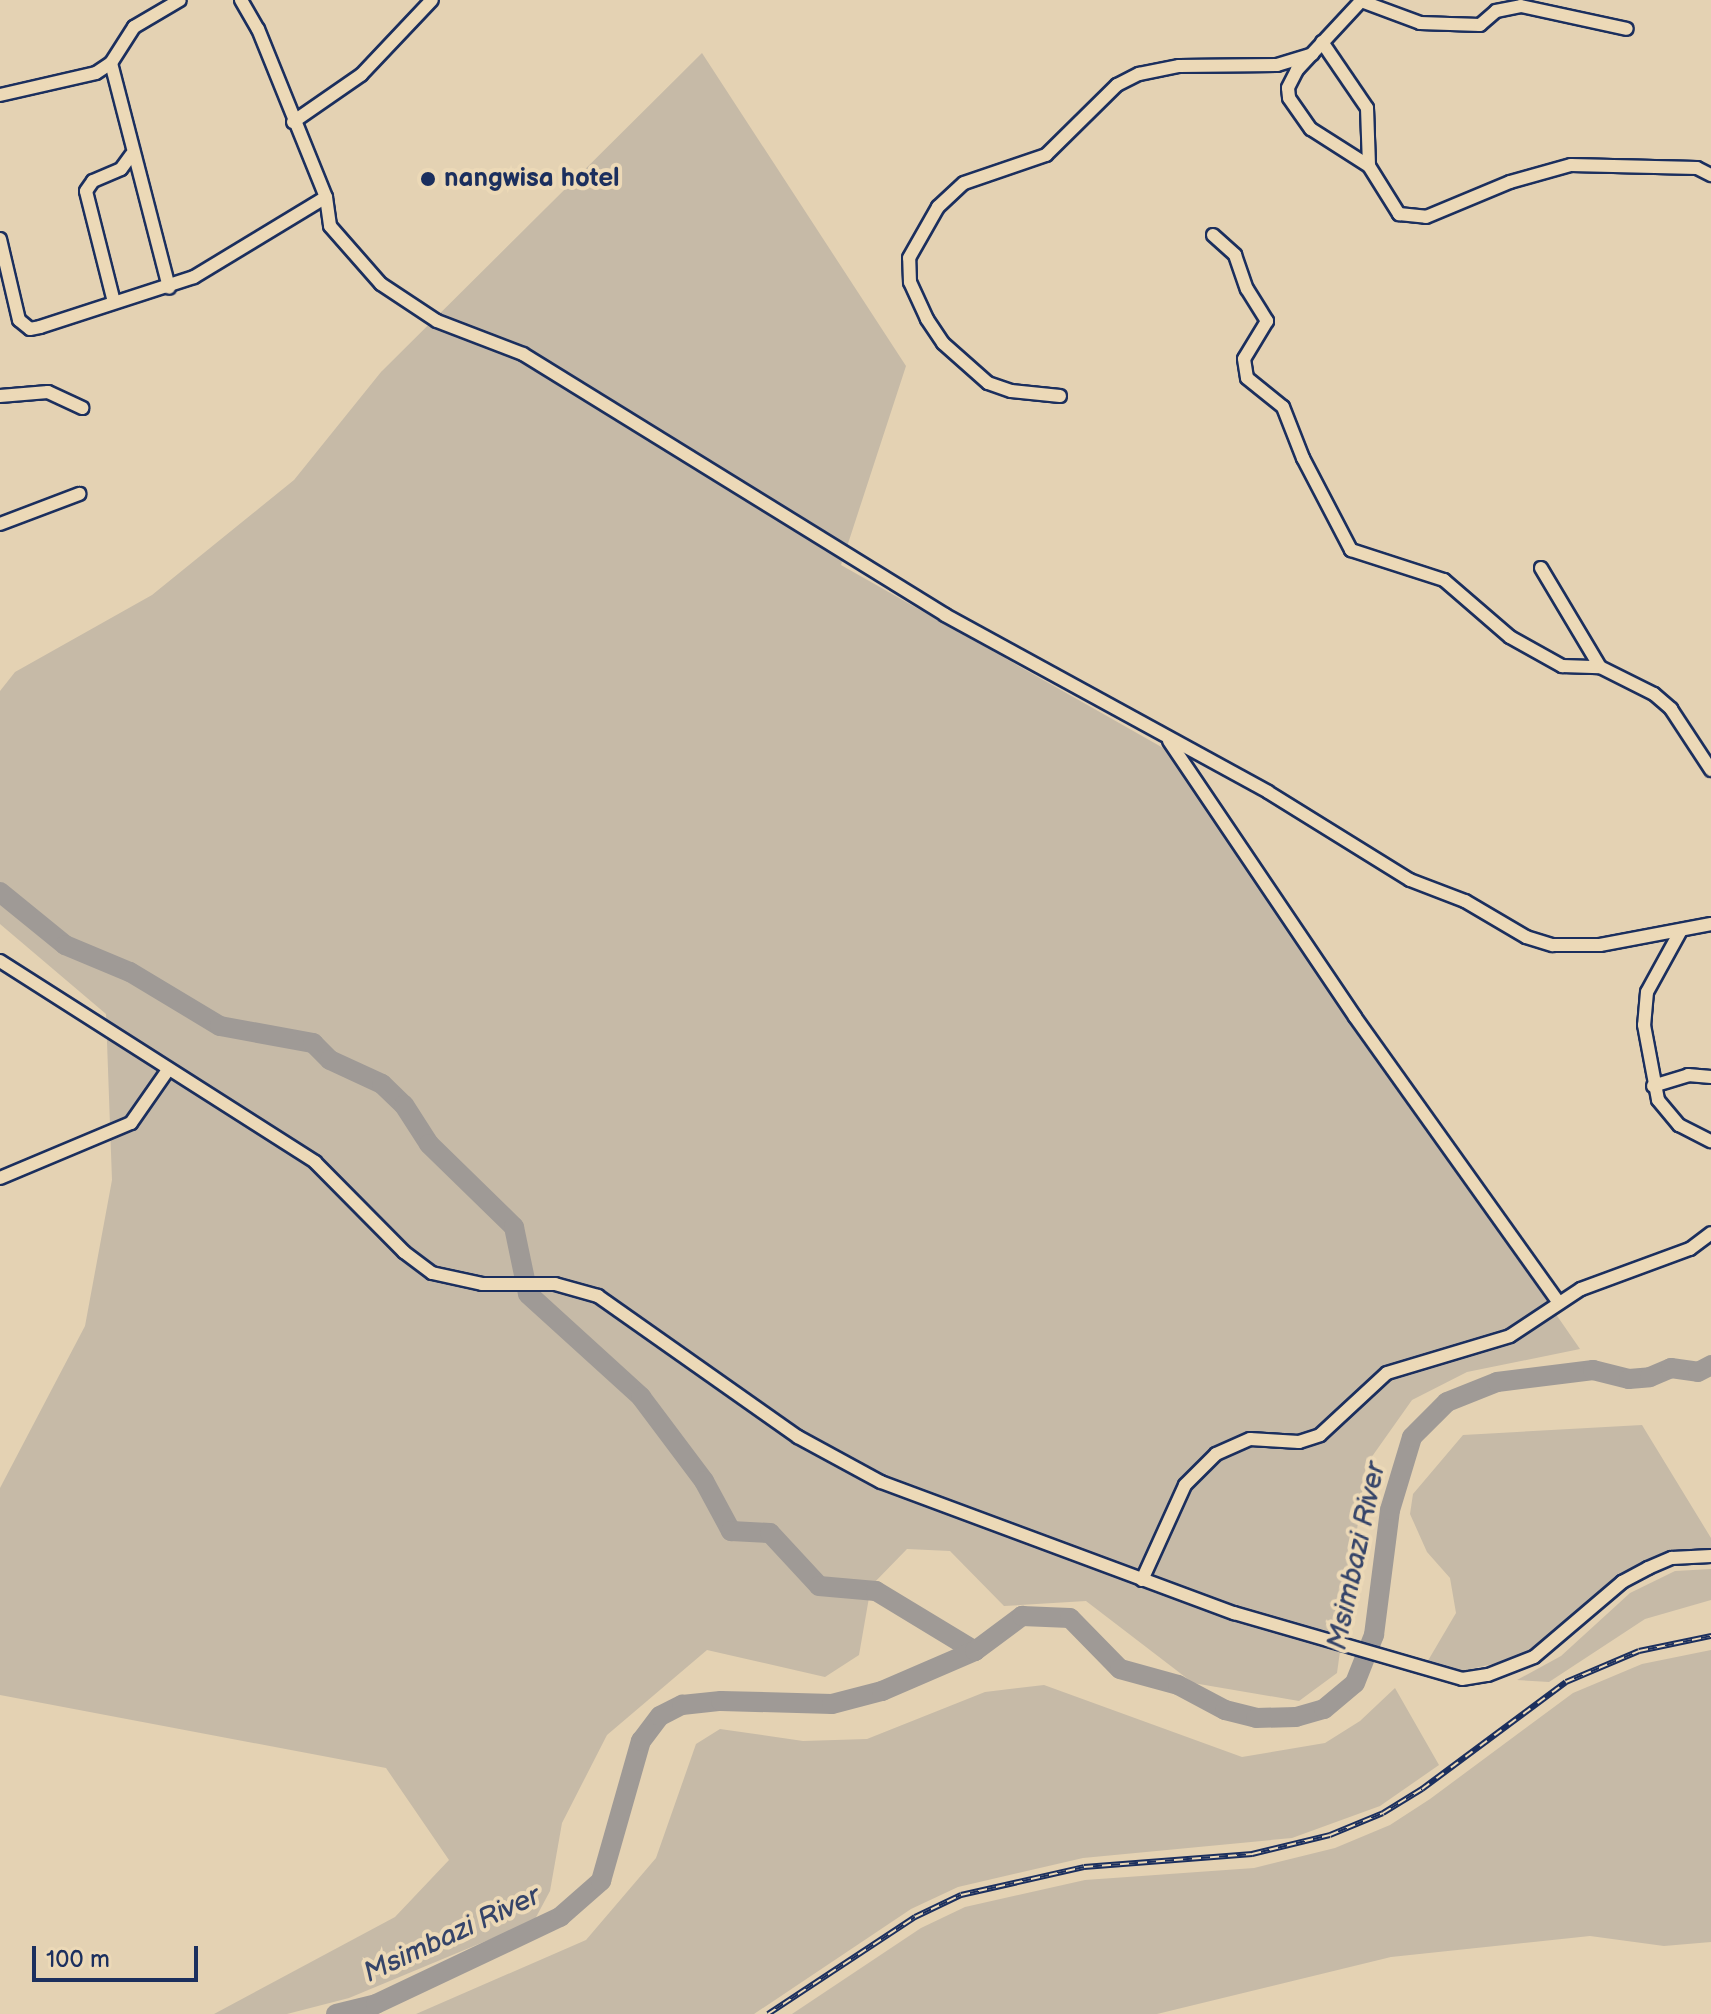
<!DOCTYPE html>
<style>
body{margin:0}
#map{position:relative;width:1711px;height:2014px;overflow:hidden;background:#e4d2b3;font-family:"Balsamiq Sans",sans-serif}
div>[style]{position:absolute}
.green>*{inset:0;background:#c6baa7}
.river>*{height:20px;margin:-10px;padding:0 10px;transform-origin:10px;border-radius:10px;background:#9f9a96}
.roads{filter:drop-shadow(2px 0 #1b2f5e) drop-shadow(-2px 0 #1b2f5e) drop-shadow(0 2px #1b2f5e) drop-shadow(0 -2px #1b2f5e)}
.minor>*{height:12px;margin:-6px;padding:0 6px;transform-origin:6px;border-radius:6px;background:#ecd9b7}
.rail>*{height:6px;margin-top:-3px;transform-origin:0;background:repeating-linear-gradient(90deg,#ecd9b7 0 9px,#1b2f5e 0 18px);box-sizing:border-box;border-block:2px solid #1b2f5e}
.dots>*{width:22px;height:22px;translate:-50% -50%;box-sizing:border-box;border:4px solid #ecd9b7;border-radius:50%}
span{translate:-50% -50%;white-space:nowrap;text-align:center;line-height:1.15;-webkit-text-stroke:8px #ecd9b7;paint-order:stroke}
.poi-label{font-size:26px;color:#1b2f5e;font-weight:700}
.left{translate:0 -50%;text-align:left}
.water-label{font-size:28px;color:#354469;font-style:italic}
.scale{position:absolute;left:32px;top:1946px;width:166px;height:36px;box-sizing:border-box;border:4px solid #1b2f5e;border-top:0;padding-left:10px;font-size:24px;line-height:28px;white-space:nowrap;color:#1b2f5e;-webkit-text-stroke:6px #ecd9b7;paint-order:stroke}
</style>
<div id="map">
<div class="green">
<div style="clip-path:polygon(702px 53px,906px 366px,841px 565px,1165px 749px,1580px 1349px,1467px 1372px,1412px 1400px,1366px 1465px,1337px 1673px,1299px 1701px,1193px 1683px,1086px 1601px,1004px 1606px,950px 1551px,907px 1549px,871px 1586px,859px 1655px,825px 1677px,707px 1650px,607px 1735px,562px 1823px,550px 1891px,534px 1921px,349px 1998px,287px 2014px,214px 2014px,395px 1917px,449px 1860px,386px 1768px,0 1695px,0 1488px,85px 1326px,112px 1180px,106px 1014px,0 924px,0 691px,15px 672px,152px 595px,294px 480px,381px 372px)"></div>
<div style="clip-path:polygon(1642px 1425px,1711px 1538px,1711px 1548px,1670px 1551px,1618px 1576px,1548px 1639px,1510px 1660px,1462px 1671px,1426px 1664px,1456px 1613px,1450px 1578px,1427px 1552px,1410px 1514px,1413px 1494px,1463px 1435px)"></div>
<div style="clip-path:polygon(1711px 1569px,1711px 1600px,1645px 1619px,1549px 1682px,1517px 1680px,1561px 1656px,1630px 1593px,1675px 1571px)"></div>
<div style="clip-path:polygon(1711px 1650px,1711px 1942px,1664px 1946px,1590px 1936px,1391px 1957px,1157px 2014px,792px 2014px,921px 1928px,965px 1907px,1085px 1880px,1254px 1868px,1335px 1848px,1390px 1825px,1430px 1799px,1573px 1693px,1642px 1664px)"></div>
<div style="clip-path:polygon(1044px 1685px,1242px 1757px,1325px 1743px,1360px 1721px,1395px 1688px,1439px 1765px,1380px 1806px,1292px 1838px,1083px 1858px,958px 1887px,911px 1909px,754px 2014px,416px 2014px,586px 1940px,656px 1858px,696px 1744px,720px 1729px,803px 1741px,867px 1739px,985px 1692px)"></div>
</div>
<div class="river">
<div style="left:0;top:892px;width:84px;rotate:39.2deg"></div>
<div style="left:65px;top:945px;width:70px;rotate:22.6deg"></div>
<div style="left:130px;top:972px;width:105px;rotate:31deg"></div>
<div style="left:220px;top:1026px;width:95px;rotate:10.4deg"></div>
<div style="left:313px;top:1043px;width:24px;rotate:45deg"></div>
<div style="left:330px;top:1060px;width:57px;rotate:24.8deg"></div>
<div style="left:382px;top:1084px;width:30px;rotate:44deg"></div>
<div style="left:404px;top:1105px;width:46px;rotate:57.3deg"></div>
<div style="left:429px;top:1144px;width:119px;rotate:44.3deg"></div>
<div style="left:514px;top:1227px;width:68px;rotate:78.2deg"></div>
<div style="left:528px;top:1294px;width:153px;rotate:42.3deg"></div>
<div style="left:641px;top:1397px;width:105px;rotate:53.1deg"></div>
<div style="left:704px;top:1481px;width:57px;rotate:61.6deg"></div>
<div style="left:731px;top:1531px;width:39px;rotate:3deg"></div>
<div style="left:770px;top:1533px;width:72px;rotate:47.2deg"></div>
<div style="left:819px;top:1586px;width:57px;rotate:5deg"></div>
<div style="left:876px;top:1591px;width:116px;rotate:31.2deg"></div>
<div style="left:336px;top:2014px;width:41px;rotate:-14deg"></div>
<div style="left:376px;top:2004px;width:204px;rotate:-25.3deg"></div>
<div style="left:560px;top:1917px;width:55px;rotate:-41.3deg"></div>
<div style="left:601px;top:1881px;width:146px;rotate:-74.1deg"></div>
<div style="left:641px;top:1741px;width:31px;rotate:-53deg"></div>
<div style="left:660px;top:1716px;width:25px;rotate:-27deg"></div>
<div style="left:682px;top:1705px;width:39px;rotate:-6deg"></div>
<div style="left:721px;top:1701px;width:111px;rotate:1.5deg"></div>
<div style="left:832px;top:1704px;width:52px;rotate:-14.6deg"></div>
<div style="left:882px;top:1691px;width:101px;rotate:-23.3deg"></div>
<div style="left:975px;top:1651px;width:59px;rotate:-36.7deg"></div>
<div style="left:1022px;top:1616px;width:48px;rotate:2.4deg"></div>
<div style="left:1070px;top:1618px;width:71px;rotate:45.6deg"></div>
<div style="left:1120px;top:1669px;width:60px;rotate:15.4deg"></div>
<div style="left:1178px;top:1685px;width:53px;rotate:28deg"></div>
<div style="left:1225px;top:1710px;width:32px;rotate:14deg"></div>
<div style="left:1256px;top:1718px;width:40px;rotate:-1.4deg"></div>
<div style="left:1296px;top:1717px;width:29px;rotate:-16deg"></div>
<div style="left:1324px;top:1709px;width:40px;rotate:-40deg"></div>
<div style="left:1355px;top:1683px;width:52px;rotate:-68.4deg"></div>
<div style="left:1374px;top:1635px;width:126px;rotate:-82.7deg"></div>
<div style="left:1390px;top:1510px;width:76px;rotate:-73.2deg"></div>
<div style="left:1412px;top:1437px;width:49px;rotate:-45deg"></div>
<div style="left:1447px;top:1402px;width:54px;rotate:-21.8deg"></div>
<div style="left:1497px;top:1382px;width:97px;rotate:-7.1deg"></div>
<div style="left:1593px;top:1370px;width:37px;rotate:14deg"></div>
<div style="left:1629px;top:1379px;width:21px;rotate:-5deg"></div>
<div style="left:1650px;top:1377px;width:23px;rotate:-23deg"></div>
<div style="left:1671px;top:1368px;width:27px;rotate:8deg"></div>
<div style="left:1698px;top:1372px;width:15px;rotate:-28deg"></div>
</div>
<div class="roads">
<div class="minor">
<div style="left:241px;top:0;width:34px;rotate:60deg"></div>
<div style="left:258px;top:29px;width:181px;rotate:68deg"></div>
<div style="left:326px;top:197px;width:29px;rotate:82deg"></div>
<div style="left:330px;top:226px;width:77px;rotate:48.7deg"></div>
<div style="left:381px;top:284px;width:67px;rotate:33.5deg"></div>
<div style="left:437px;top:321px;width:92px;rotate:21deg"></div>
<div style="left:523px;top:354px;width:496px;rotate:31.7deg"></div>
<div style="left:945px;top:615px;width:368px;rotate:28.7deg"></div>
<div style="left:1268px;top:792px;width:167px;rotate:31.8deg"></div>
<div style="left:1410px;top:880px;width:59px;rotate:20.9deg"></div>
<div style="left:1465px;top:901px;width:71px;rotate:30.5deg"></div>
<div style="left:1526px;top:937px;width:28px;rotate:17deg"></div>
<div style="left:1553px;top:945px;width:47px"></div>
<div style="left:1600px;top:945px;width:113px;rotate:-10.7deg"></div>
<div style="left:1362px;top:0;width:96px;rotate:132.9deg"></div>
<div style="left:1297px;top:70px;width:20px;rotate:117deg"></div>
<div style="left:1288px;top:88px;width:10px;rotate:84deg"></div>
<div style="left:1289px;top:98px;width:38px;rotate:55deg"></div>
<div style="left:1311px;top:129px;width:69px;rotate:32.5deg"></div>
<div style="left:1369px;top:166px;width:57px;rotate:58deg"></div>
<div style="left:1399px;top:214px;width:27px;rotate:6deg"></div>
<div style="left:1426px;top:217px;width:91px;rotate:-22.6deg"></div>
<div style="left:1510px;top:182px;width:63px;rotate:-15.6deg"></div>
<div style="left:1571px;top:165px;width:126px;rotate:1.4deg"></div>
<div style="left:1697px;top:168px;width:16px;rotate:27deg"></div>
<div style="left:1361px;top:1px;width:63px;rotate:20.4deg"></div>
<div style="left:1420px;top:23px;width:60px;rotate:1.9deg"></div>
<div style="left:1480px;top:25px;width:21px;rotate:-41deg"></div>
<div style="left:1496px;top:11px;width:25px;rotate:-11deg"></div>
<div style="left:1521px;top:6px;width:108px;rotate:12.2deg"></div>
<div style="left:1322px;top:42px;width:80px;rotate:55.7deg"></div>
<div style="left:1367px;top:108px;width:58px;rotate:88deg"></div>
<div style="left:111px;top:63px;width:232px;rotate:75.5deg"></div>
<div style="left:0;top:95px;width:98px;rotate:-12.9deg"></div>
<div style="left:96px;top:73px;width:18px;rotate:-34deg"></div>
<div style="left:111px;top:63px;width:43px;rotate:-57.4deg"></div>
<div style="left:134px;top:27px;width:53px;rotate:-30.4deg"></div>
<div style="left:293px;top:122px;width:83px;rotate:-34.7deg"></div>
<div style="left:361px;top:75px;width:103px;rotate:-46.6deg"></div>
<div style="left:1213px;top:235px;width:30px;rotate:42deg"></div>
<div style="left:1235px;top:255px;width:36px;rotate:71deg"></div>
<div style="left:1247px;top:289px;width:38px;rotate:58deg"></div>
<div style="left:1267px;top:321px;width:44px;rotate:121.2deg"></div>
<div style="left:1244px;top:359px;width:19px;rotate:81deg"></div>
<div style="left:1247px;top:378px;width:46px;rotate:38.9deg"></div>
<div style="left:1283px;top:407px;width:55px;rotate:68.6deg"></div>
<div style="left:1303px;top:458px;width:104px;rotate:62.4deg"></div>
<div style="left:1351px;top:550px;width:98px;rotate:17.9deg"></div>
<div style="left:1444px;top:580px;width:87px;rotate:40.8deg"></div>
<div style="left:1510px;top:637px;width:60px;rotate:29.1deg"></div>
<div style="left:1562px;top:666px;width:38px;rotate:2deg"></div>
<div style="left:0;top:239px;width:83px;rotate:76.8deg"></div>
<div style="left:19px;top:320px;width:14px;rotate:39deg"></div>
<div style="left:30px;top:329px;width:10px;rotate:-11deg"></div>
<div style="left:40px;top:327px;width:162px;rotate:-18deg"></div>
<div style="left:194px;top:277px;width:154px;rotate:-31.2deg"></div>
<div style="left:114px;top:302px;width:114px;rotate:-104.2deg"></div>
<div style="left:86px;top:191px;width:12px;rotate:-55deg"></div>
<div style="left:93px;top:181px;width:30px;rotate:-23deg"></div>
<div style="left:121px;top:169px;width:17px;rotate:-54deg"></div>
<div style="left:0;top:396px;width:48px;rotate:-4.8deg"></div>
<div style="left:48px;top:392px;width:38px;rotate:25deg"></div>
<div style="left:1060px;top:396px;width:49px;rotate:-174.2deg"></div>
<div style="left:1011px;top:391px;width:24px;rotate:-161deg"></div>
<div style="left:988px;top:383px;width:60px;rotate:-138.4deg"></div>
<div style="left:943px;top:343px;width:29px;rotate:-124deg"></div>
<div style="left:927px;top:319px;width:41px;rotate:-114.7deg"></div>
<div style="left:910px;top:282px;width:24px;rotate:-92deg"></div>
<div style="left:909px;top:258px;width:59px;rotate:-60.4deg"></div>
<div style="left:938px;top:207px;width:35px;rotate:-43deg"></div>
<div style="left:964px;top:183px;width:87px;rotate:-18.9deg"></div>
<div style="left:1046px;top:155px;width:100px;rotate:-44.6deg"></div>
<div style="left:1117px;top:85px;width:25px;rotate:-27deg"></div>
<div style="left:1139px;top:74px;width:41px;rotate:-11.3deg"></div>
<div style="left:1179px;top:66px;width:98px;rotate:-0.6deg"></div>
<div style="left:1277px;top:65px;width:37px;rotate:-17deg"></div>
<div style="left:0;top:524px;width:85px;rotate:-20.8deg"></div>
<div style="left:1541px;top:568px;width:115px;rotate:59.2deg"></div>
<div style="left:1600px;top:667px;width:60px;rotate:26.6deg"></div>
<div style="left:1654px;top:694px;width:23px;rotate:41deg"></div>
<div style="left:1671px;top:709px;width:73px;rotate:56.7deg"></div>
<div style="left:1169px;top:741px;width:333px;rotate:56deg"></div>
<div style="left:1355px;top:1017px;width:351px;rotate:54.5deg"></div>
<div style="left:1680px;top:932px;width:68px;rotate:118.8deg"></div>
<div style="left:1647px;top:992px;width:33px;rotate:95deg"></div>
<div style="left:1644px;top:1025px;width:76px;rotate:79.4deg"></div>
<div style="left:1658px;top:1100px;width:33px;rotate:50deg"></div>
<div style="left:1679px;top:1125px;width:36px;rotate:27deg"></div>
<div style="left:0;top:961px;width:374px;rotate:32.5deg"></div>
<div style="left:315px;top:1162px;width:127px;rotate:45.3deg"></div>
<div style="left:404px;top:1252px;width:35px;rotate:37deg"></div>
<div style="left:432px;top:1273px;width:51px;rotate:12.4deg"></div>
<div style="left:482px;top:1284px;width:73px"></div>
<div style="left:555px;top:1284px;width:45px;rotate:15.6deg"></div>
<div style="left:598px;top:1296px;width:245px;rotate:35.2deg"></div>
<div style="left:798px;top:1437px;width:94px;rotate:28.5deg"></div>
<div style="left:881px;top:1482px;width:377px;rotate:20.4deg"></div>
<div style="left:1234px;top:1613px;width:237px;rotate:16.1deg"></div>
<div style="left:1462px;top:1679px;width:26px;rotate:-9deg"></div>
<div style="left:1488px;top:1675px;width:49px;rotate:-21.4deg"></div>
<div style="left:1534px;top:1657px;width:116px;rotate:-40.4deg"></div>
<div style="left:1622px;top:1582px;width:30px;rotate:-28deg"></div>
<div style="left:1648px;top:1568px;width:26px;rotate:-23deg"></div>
<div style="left:1672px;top:1558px;width:39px;rotate:-3deg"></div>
<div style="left:1653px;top:1086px;width:37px;rotate:-17deg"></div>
<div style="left:1688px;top:1075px;width:23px;rotate:5deg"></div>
<div style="left:0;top:1178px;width:142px;rotate:-22.8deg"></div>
<div style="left:131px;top:1123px;width:65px;rotate:-55.1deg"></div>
<div style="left:1142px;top:1580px;width:104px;rotate:-65.6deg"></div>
<div style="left:1185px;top:1485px;width:44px;rotate:-45deg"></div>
<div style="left:1216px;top:1454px;width:37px;rotate:-24deg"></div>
<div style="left:1250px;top:1439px;width:49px;rotate:3.5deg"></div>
<div style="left:1299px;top:1442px;width:22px;rotate:-18deg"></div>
<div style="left:1320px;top:1435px;width:91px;rotate:-42.8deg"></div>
<div style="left:1387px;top:1373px;width:128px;rotate:-16.7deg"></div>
<div style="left:1510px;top:1336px;width:85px;rotate:-33.5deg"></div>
<div style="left:1581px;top:1289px;width:116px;rotate:-20.2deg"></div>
<div style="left:1690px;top:1249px;width:26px;rotate:-37deg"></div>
</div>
</div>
<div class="rail">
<div style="left:768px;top:2014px;width:176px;rotate:-33.4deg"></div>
<div style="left:915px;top:1917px;width:51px;rotate:-25.6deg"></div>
<div style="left:961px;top:1895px;width:126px;rotate:-12.8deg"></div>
<div style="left:1084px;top:1867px;width:169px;rotate:-4.4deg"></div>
<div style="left:1252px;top:1854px;width:80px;rotate:-13.7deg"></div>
<div style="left:1330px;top:1835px;width:57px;rotate:-22.5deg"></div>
<div style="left:1383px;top:1813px;width:46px;rotate:-31.6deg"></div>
<div style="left:1422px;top:1789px;width:179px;rotate:-36.6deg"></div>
<div style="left:1566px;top:1682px;width:79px;rotate:-23deg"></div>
<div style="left:1639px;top:1651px;width:74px;rotate:-11.8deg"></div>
</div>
<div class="dots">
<div style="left:428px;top:179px;background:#1b2f5e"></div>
</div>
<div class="poi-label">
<span class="left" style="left:444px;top:179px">nangwisa hotel</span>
</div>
<div class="water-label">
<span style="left:1357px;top:1556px;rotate:-78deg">Msimbazi River</span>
<span style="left:452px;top:1935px;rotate:-25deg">Msimbazi River</span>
</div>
<div class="scale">100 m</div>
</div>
